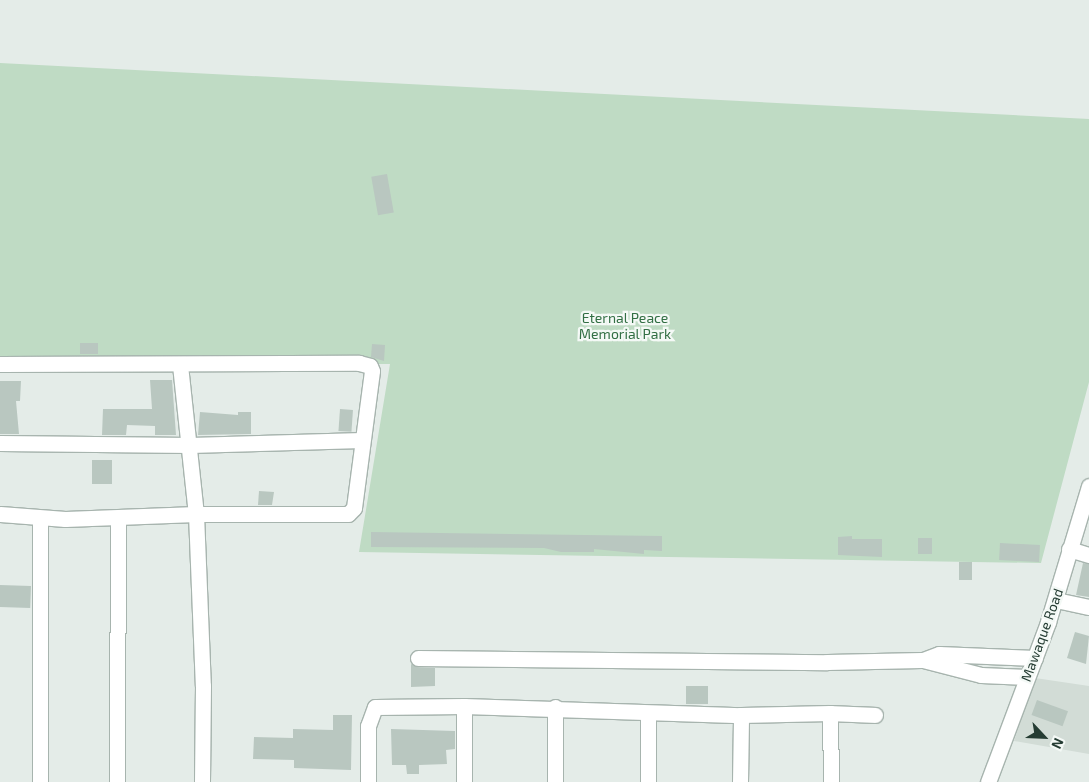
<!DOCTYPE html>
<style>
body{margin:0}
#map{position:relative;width:1089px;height:782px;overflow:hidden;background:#e4ece8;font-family:"Exo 2",sans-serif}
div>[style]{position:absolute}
.built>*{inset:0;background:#d2dcd6}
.green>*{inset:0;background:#bfdbc4}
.building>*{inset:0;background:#b9c7c0;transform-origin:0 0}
.roads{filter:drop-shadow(1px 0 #a7b4ae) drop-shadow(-1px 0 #a7b4ae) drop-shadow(0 1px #a7b4ae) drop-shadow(0 -1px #a7b4ae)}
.street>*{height:15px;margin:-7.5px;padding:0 7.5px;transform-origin:7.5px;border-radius:7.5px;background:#fff}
.secondary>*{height:15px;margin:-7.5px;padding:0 7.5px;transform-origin:7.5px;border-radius:7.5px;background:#fff}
span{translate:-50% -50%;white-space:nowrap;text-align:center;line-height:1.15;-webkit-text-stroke:4.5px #f4f9f6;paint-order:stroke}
.park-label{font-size:14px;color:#326f44}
.street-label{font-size:14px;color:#253c33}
.north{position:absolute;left:1019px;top:712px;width:50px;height:50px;-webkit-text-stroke:4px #f4f9f6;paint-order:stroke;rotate:115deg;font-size:14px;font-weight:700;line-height:20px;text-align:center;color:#253c33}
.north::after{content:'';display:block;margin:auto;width:18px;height:22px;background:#253c33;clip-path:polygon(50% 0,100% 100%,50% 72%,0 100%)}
</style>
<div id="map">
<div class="built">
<div style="clip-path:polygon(1035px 678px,1089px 686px,1089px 754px,1014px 741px)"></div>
</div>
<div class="green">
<div style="clip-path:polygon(0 63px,1089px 119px,1089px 382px,1041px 563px,359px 552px,390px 364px,0 363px)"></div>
</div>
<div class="building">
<div style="left:387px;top:174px;width:39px;height:16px;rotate:80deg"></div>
<div style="left:80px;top:343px;width:18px;height:11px"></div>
<div style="clip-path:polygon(372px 344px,385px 345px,384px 361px,371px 357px)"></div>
<div style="clip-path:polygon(150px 380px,172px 380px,176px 435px,155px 435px,155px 426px,127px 425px,126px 435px,102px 435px,103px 409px,152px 409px)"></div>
<div style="clip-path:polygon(0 381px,21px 381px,20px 401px,16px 401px,19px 434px,0 434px)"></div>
<div style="left:340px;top:409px;width:13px;height:22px;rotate:4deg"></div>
<div style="clip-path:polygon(200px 412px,238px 415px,238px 412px,251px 412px,251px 434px,198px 435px)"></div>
<div style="left:92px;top:460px;width:20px;height:24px"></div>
<div style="clip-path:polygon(259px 491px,274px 492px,272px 505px,258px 505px)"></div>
<div style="clip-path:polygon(371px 532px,662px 536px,662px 551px,644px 550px,644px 554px,594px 549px,594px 552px,561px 552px,544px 548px,371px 547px)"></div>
<div style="clip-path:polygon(852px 536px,852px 539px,882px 539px,882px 557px,838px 555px,838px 537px)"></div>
<div style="left:918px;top:538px;width:14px;height:16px"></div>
<div style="left:1000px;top:543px;width:40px;height:17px;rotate:3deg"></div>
<div style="left:959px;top:562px;width:13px;height:18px"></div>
<div style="clip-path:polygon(1083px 563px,1089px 564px,1089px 597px,1076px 595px)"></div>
<div style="left:0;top:585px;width:31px;height:22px;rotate:2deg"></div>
<div style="clip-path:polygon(1075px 632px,1089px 636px,1086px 664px,1067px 658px)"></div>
<div style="clip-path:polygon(411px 664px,417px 667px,435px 668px,435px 686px,411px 687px)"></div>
<div style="left:686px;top:686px;width:22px;height:18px"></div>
<div style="left:1037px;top:700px;width:33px;height:16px;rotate:20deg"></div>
<div style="clip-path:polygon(333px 715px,352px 715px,351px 770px,294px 768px,294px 760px,253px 759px,254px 737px,293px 738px,293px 729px,333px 730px)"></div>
<div style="clip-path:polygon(391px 729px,455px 731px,455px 749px,446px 750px,447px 764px,419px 765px,419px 774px,407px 774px,406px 765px,392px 765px)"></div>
</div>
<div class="roads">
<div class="street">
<div style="left:0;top:364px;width:359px;rotate:-0.2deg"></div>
<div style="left:359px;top:363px;width:11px;rotate:15deg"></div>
<div style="left:370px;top:366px;width:5px;rotate:68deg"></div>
<div style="left:372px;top:371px;width:138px;rotate:97.5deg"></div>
<div style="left:354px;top:508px;width:8px;rotate:135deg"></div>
<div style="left:348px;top:514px;width:152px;rotate:180deg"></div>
<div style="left:196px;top:514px;width:131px;rotate:177.8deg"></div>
<div style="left:65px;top:519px;width:65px;rotate:-175.6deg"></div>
<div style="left:180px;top:365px;width:150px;rotate:83.9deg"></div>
<div style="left:196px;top:514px;width:172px;rotate:87.7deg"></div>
<div style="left:203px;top:686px;width:96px;rotate:90.6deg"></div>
<div style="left:0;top:443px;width:190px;rotate:0.6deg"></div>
<div style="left:190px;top:445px;width:172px;rotate:-1.7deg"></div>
<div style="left:1069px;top:549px;width:21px;rotate:17deg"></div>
<div style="left:1056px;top:600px;width:34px;rotate:12deg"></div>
<div style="left:418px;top:658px;width:409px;rotate:0.6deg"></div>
<div style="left:827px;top:662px;width:96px;rotate:-1.2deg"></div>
<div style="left:923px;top:660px;width:60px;rotate:14.5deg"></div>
<div style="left:981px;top:675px;width:46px;rotate:2.5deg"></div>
<div style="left:923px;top:660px;width:17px;rotate:-21deg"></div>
<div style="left:939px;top:654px;width:96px;rotate:2.4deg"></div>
<div style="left:555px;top:707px;width:75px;rotate:90deg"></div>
<div style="left:830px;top:713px;width:45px;rotate:2.5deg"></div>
<div style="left:40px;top:782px;width:264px;rotate:-90deg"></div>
<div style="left:117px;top:782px;width:264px;rotate:-89.8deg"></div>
<div style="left:368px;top:782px;width:56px;rotate:-90deg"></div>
<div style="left:368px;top:726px;width:20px;rotate:-70deg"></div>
<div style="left:375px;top:707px;width:89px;rotate:-0.6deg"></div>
<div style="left:464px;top:706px;width:277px;rotate:1.9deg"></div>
<div style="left:741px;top:715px;width:89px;rotate:-1.3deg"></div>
<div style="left:830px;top:713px;width:69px;rotate:89.2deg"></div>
<div style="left:464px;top:782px;width:76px;rotate:-90deg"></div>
<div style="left:648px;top:782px;width:69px;rotate:-90deg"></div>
<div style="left:740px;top:782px;width:67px;rotate:-89.1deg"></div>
</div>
<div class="secondary">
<div style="left:988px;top:782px;width:171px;rotate:-69.4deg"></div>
<div style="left:1048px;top:622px;width:142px;rotate:-73.2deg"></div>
</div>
</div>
<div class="park-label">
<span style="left:625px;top:326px">Eternal Peace<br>Memorial Park</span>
</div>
<div class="street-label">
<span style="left:1042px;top:635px;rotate:-70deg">Mawaque Road</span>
</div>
<div class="north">N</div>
</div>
